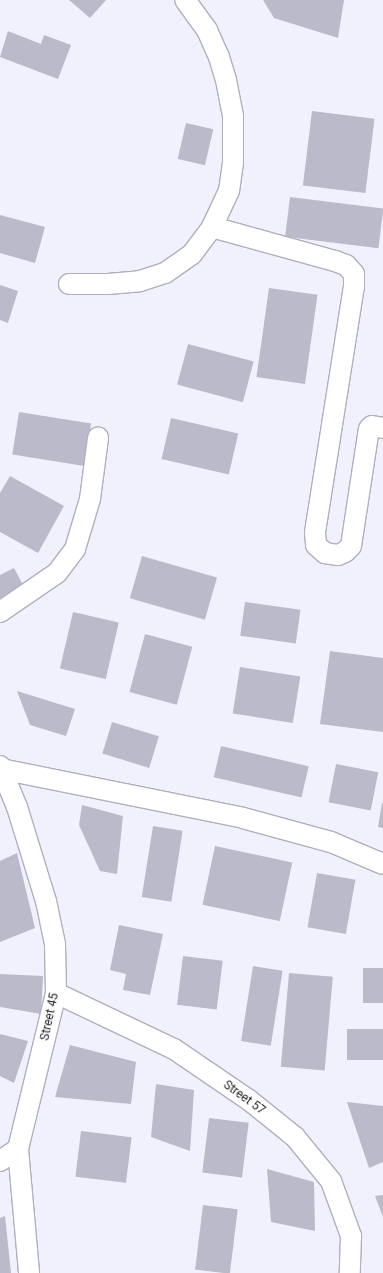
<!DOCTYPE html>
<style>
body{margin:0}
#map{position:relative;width:383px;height:1273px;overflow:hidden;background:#f1f1fe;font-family:Roboto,sans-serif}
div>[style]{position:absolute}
.building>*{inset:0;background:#bbbaca;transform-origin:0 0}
.roads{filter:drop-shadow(1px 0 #afafbe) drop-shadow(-1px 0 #afafbe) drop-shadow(0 1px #afafbe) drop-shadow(0 -1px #afafbe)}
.street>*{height:20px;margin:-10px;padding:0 10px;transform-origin:10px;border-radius:10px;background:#fff}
span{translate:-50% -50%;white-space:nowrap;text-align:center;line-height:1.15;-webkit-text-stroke:4px #fff;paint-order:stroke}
.street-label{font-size:12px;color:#232228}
</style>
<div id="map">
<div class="building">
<div style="clip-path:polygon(69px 0,106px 0,90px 18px)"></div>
<div style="clip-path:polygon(263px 0,344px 0,338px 38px,274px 18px)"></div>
<div style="clip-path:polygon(8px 31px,41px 44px,44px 35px,71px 45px,58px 79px,0 57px)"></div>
<div style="left:312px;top:111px;width:63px;height:75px;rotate:7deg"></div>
<div style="left:186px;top:123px;width:28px;height:37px;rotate:13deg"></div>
<div style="left:290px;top:197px;width:94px;height:40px;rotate:7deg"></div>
<div style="clip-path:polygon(0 215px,45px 227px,35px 263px,0 253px)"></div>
<div style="clip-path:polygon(0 285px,18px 291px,8px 323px,0 320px)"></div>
<div style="left:269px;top:288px;width:49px;height:90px;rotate:8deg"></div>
<div style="left:188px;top:344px;width:68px;height:42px;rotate:15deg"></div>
<div style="left:19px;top:412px;width:73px;height:43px;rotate:9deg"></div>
<div style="left:171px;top:418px;width:69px;height:42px;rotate:13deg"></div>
<div style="clip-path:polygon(10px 476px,64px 506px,38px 553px,0 532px,0 493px)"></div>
<div style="left:142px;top:556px;width:78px;height:44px;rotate:16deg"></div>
<div style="clip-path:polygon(14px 568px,23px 585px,0 598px,0 575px)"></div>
<div style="left:245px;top:602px;width:56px;height:34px;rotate:8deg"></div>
<div style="left:73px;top:612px;width:47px;height:58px;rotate:13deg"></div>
<div style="left:145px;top:634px;width:49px;height:60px;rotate:15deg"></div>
<div style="clip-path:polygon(330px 651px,383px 658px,383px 732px,320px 724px)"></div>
<div style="left:240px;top:667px;width:61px;height:47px;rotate:9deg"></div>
<div style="clip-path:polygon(17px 691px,75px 709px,66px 736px,30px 725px)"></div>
<div style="left:112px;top:722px;width:49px;height:33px;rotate:17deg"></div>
<div style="left:221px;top:746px;width:90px;height:32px;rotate:13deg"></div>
<div style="left:336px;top:764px;width:43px;height:39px;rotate:11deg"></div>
<div style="clip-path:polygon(382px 803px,383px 803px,383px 828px,378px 827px)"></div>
<div style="clip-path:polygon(82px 805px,123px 816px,117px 874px,100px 871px,79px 825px)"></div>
<div style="left:153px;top:826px;width:30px;height:72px;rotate:9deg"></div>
<div style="left:215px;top:846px;width:79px;height:60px;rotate:12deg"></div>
<div style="clip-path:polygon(17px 853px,35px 928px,0 942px,0 861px)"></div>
<div style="left:317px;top:873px;width:39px;height:55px;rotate:10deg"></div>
<div style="clip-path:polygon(119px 925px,163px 934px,150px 995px,123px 990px,126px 974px,110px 970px)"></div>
<div style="left:183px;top:956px;width:40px;height:49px;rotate:7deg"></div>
<div style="left:253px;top:966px;width:30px;height:76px;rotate:9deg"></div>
<div style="left:383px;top:968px;width:35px;height:20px;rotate:90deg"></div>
<div style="left:289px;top:973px;width:44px;height:94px;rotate:5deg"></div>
<div style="clip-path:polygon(0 974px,43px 976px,41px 1014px,0 1007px)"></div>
<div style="left:383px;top:1029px;width:31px;height:36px;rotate:90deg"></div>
<div style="clip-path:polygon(0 1034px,28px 1041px,14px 1083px,0 1076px)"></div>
<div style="clip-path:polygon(70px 1045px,136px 1062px,131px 1104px,55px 1097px)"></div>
<div style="clip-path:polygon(156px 1084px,194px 1090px,190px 1151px,151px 1137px)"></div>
<div style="clip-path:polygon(347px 1102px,383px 1106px,383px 1162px,369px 1168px)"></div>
<div style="left:209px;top:1118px;width:40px;height:55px;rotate:7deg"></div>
<div style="left:81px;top:1131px;width:51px;height:46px;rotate:7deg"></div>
<div style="clip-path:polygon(267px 1169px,314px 1182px,315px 1231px,271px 1222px)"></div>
<div style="clip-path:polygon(383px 1195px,383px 1217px,375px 1196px)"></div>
<div style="left:203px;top:1205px;width:35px;height:65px;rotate:7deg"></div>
<div style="clip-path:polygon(5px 1216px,11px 1273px,0 1273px,0 1218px)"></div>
</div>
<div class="roads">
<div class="street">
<div style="left:212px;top:227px;width:128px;rotate:15.5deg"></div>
<div style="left:335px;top:261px;width:12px;rotate:20deg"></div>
<div style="left:346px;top:265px;width:12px;rotate:48deg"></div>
<div style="left:354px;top:274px;width:12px;rotate:90deg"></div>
<div style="left:354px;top:286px;width:250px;rotate:99deg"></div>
<div style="left:315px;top:533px;width:12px;rotate:85deg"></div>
<div style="left:316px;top:545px;width:12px;rotate:42deg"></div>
<div style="left:325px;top:553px;width:13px;rotate:9deg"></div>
<div style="left:338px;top:555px;width:8px;rotate:-23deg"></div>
<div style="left:345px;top:552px;width:8px;rotate:-45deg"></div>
<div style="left:351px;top:546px;width:118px;rotate:-81.3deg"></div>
<div style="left:369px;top:429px;width:4px;rotate:-45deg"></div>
<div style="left:372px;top:426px;width:11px;rotate:10deg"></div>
<div style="left:69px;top:284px;width:39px"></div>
<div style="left:108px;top:284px;width:32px;rotate:-5deg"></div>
<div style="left:140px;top:281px;width:26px;rotate:-18deg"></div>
<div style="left:165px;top:273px;width:33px;rotate:-35deg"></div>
<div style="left:192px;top:254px;width:34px;rotate:-53deg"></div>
<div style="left:212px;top:227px;width:40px;rotate:-65deg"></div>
<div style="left:229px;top:191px;width:28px;rotate:-82deg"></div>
<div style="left:233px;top:163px;width:47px;rotate:-90deg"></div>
<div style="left:233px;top:116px;width:37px;rotate:-101deg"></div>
<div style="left:226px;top:80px;width:24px;rotate:-107deg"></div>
<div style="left:219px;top:57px;width:30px;rotate:-114deg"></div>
<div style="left:207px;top:30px;width:37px;rotate:-126deg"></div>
<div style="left:0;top:612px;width:69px;rotate:-34.4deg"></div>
<div style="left:57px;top:573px;width:30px;rotate:-53deg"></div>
<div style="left:75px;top:549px;width:52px;rotate:-73.3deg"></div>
<div style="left:90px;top:499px;width:62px;rotate:-82.5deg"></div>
<div style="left:0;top:766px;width:44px;rotate:67.5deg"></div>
<div style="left:17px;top:807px;width:98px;rotate:72.9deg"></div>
<div style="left:46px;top:901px;width:44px;rotate:78.2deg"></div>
<div style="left:55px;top:944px;width:49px;rotate:88.8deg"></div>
<div style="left:56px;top:993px;width:161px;rotate:103.7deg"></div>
<div style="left:18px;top:1149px;width:124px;rotate:84.9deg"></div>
<div style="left:0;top:771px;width:2px;rotate:-63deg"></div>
<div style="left:1px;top:769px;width:247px;rotate:11.4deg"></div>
<div style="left:243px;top:818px;width:91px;rotate:15.3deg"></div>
<div style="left:331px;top:842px;width:56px;rotate:22.9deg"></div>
<div style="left:56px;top:993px;width:131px;rotate:25.4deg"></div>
<div style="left:174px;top:1049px;width:91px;rotate:34.2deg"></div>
<div style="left:249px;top:1100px;width:59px;rotate:38.8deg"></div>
<div style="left:295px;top:1137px;width:57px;rotate:50.7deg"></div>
<div style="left:331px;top:1181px;width:59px;rotate:70deg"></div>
<div style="left:351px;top:1236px;width:37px;rotate:92deg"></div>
<div style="left:0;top:1161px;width:22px;rotate:-34deg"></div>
</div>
</div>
<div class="street-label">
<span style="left:50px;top:1017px;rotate:-78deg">Street 45</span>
<span style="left:244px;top:1098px;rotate:36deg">Street 57</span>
</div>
</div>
